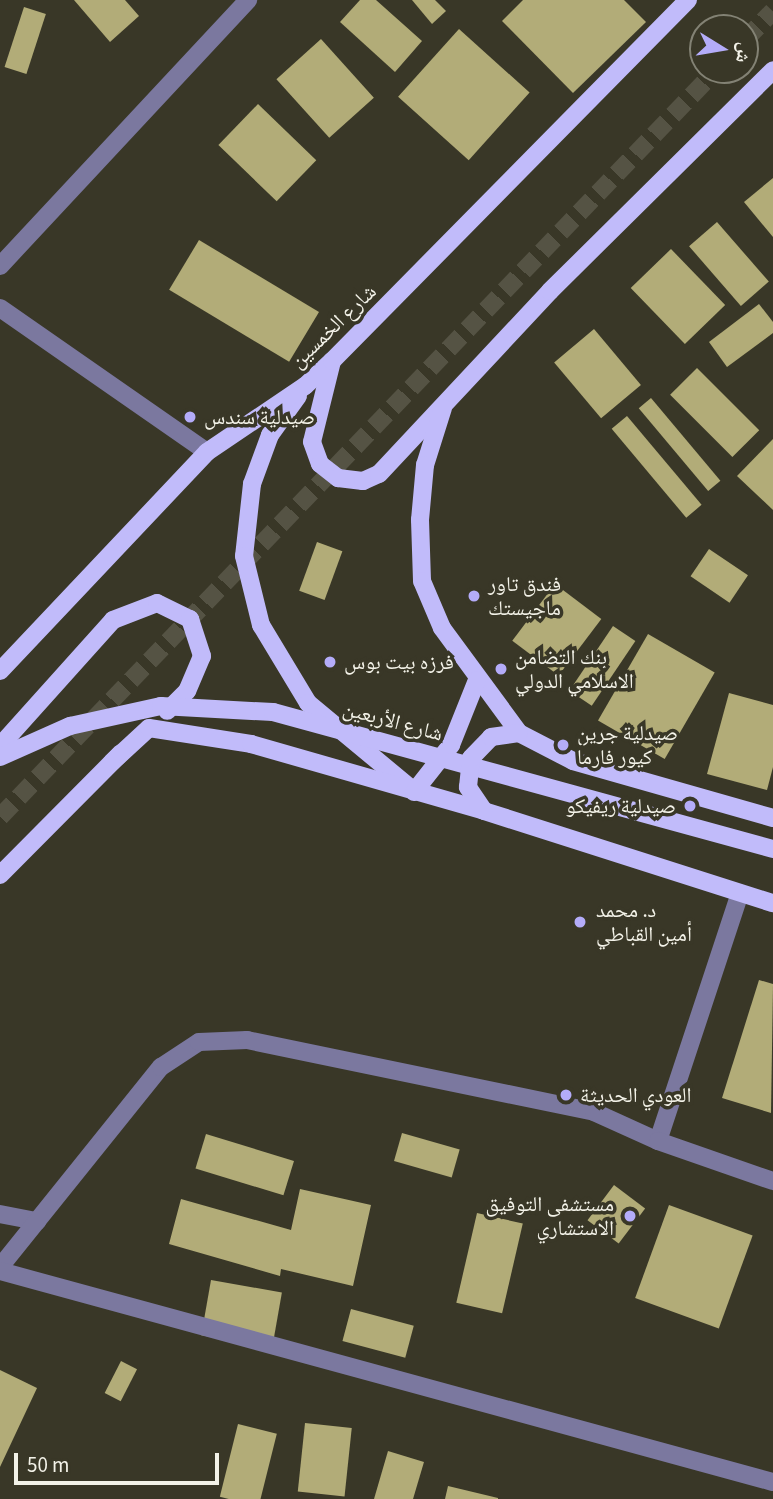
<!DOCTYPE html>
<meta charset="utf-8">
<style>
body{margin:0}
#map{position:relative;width:773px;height:1499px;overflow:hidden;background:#393727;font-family:"Source Sans 3","Noto Naskh Arabic",sans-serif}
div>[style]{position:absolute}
.building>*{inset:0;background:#b2ac78;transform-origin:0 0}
.major-tunnel>*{height:18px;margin-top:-9px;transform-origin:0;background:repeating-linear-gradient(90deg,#555344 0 18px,transparent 0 27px)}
.minor>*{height:18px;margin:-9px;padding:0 9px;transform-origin:9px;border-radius:9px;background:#7b789f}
.major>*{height:18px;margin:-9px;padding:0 9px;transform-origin:9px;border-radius:9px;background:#c1bbfa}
.dots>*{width:19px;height:19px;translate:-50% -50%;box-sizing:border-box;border:4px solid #393727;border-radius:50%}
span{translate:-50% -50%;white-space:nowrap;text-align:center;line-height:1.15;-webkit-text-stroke:7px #393727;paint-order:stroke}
.street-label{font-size:21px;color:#f3f2e8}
.poi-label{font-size:21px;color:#f3f2e8}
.left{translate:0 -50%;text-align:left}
.right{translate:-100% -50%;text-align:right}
.north{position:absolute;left:689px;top:14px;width:70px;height:70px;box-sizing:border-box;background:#393727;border:2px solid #838274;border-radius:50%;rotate:101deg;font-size:19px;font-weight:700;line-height:28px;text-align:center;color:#f3f2e8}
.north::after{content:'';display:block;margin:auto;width:24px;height:32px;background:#b4acf9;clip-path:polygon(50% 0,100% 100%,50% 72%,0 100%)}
.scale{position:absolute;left:14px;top:1453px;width:205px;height:32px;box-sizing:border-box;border:4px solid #f3f2e8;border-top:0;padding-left:9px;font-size:21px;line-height:24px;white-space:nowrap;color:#f3f2e8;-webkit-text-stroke:5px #393727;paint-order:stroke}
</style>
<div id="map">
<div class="building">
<div style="clip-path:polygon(74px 0,125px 0,139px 16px,110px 42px)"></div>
<div style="clip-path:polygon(360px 0,376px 0,422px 41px,395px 72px,340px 22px)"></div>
<div style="clip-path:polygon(412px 0,435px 0,446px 11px,432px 24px)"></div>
<div style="clip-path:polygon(523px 0,624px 0,646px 22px,573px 93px,502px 21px)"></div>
<div style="left:24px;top:7px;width:23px;height:63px;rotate:18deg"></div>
<div style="left:459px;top:29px;width:95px;height:91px;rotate:42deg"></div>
<div style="left:321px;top:39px;width:79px;height:60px;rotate:48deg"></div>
<div style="left:258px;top:104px;width:81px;height:57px;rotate:44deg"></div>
<div style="clip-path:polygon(773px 178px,773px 237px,744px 202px)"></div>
<div style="left:717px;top:222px;width:79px;height:37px;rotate:49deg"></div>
<div style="left:199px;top:240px;width:140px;height:58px;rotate:31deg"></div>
<div style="left:671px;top:249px;width:78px;height:56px;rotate:46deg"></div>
<div style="clip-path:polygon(759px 304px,773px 322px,773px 333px,727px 367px,709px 342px)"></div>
<div style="left:594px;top:329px;width:73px;height:52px;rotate:50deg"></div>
<div style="left:697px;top:368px;width:88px;height:38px;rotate:45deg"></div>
<div style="left:651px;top:398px;width:108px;height:16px;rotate:50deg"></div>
<div style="left:627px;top:416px;width:116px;height:20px;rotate:50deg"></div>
<div style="clip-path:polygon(773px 439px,773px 510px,737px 476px)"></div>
<div style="left:317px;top:542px;width:27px;height:52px;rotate:20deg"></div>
<div style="left:709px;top:549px;width:47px;height:33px;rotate:34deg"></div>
<div style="left:555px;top:584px;width:58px;height:71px;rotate:37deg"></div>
<div style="left:613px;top:626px;width:27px;height:78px;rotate:34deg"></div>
<div style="left:648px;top:634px;width:77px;height:100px;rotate:30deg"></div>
<div style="clip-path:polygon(729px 693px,773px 705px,773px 767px,767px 790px,707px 774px)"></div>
<div style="clip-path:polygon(759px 980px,773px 984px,771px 1113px,722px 1098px)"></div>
<div style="left:402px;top:1133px;width:60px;height:29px;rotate:16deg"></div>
<div style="left:206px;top:1134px;width:92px;height:36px;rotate:17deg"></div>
<div style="left:614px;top:1185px;width:39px;height:44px;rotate:37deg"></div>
<div style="clip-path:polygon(300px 1189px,371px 1205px,353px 1286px,281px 1269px,280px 1276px,169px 1244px,181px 1199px,291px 1230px)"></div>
<div style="left:669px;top:1205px;width:89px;height:99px;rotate:20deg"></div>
<div style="left:477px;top:1213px;width:47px;height:92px;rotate:13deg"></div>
<div style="left:211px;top:1280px;width:72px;height:56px;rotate:10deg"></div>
<div style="left:351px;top:1309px;width:65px;height:33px;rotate:15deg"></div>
<div style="left:121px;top:1361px;width:18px;height:36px;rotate:27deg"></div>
<div style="clip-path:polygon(0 1370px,37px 1388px,0 1467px)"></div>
<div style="left:305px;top:1423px;width:47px;height:69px;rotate:6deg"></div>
<div style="left:238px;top:1424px;width:40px;height:75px;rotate:14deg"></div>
<div style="clip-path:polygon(388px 1451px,424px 1462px,413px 1499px,374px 1499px)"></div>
<div style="clip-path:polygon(448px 1486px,498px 1498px,498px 1499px,445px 1499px)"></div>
</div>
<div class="major-tunnel">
<div style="left:745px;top:40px;width:40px;rotate:-46deg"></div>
<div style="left:0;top:817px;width:1035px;rotate:-46.21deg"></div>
</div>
<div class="minor">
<div style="left:0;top:266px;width:364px;rotate:-47deg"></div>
<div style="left:0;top:308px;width:252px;rotate:34.8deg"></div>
<div style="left:658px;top:1141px;width:261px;rotate:-71.7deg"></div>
<div style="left:0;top:1214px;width:38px;rotate:11deg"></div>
<div style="left:0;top:1267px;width:257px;rotate:-51.2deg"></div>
<div style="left:161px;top:1067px;width:45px;rotate:-33.3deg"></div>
<div style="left:199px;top:1042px;width:48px;rotate:-2.4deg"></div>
<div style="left:247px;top:1040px;width:354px;rotate:11.7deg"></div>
<div style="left:594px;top:1112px;width:70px;rotate:24.4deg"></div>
<div style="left:658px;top:1141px;width:122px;rotate:19.2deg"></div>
<div style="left:0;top:1271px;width:801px;rotate:15.27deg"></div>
</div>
<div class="major">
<div style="left:332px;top:361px;width:83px;rotate:103.9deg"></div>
<div style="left:312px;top:442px;width:23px;rotate:70deg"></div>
<div style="left:320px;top:464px;width:23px;rotate:38deg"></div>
<div style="left:338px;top:478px;width:25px;rotate:7deg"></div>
<div style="left:363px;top:481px;width:17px;rotate:-24deg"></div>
<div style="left:379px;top:474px;width:250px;rotate:-46.9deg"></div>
<div style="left:550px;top:291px;width:314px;rotate:-44.7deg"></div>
<div style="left:298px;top:396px;width:48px;rotate:125.7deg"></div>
<div style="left:270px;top:435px;width:52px;rotate:110.2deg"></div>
<div style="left:252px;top:484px;width:72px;rotate:96.3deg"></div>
<div style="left:244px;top:556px;width:71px;rotate:76.2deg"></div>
<div style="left:261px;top:625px;width:91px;rotate:58.9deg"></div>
<div style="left:308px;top:703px;width:131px;rotate:39.7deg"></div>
<div style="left:443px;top:408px;width:60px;rotate:107.5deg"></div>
<div style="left:425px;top:465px;width:55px;rotate:95.2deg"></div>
<div style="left:420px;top:520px;width:61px;rotate:88.1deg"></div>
<div style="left:422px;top:581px;width:51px;rotate:66.9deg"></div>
<div style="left:442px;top:628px;width:130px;rotate:53.7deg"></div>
<div style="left:519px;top:733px;width:61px;rotate:27.4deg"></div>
<div style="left:573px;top:761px;width:208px;rotate:15.9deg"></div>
<div style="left:0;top:671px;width:301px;rotate:-46.6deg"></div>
<div style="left:207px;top:452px;width:118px;rotate:-34deg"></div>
<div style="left:305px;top:386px;width:37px;rotate:-43deg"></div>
<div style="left:332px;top:361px;width:507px;rotate:-45.4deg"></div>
<div style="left:0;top:746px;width:169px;rotate:-48.1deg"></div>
<div style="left:113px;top:620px;width:47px;rotate:-21.1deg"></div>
<div style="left:157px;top:603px;width:37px;rotate:26deg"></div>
<div style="left:190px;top:619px;width:39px;rotate:72deg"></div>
<div style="left:202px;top:656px;width:38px;rotate:113deg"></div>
<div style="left:187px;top:691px;width:28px;rotate:135deg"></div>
<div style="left:0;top:757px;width:77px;rotate:-23.9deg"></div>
<div style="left:70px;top:726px;width:93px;rotate:-12.4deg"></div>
<div style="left:161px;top:706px;width:112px;rotate:3.1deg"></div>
<div style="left:273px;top:712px;width:518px;rotate:15.32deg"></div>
<div style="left:112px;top:762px;width:50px;rotate:-42.6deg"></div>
<div style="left:149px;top:728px;width:103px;rotate:8.9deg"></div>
<div style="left:251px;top:744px;width:242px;rotate:16deg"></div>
<div style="left:484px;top:811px;width:303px;rotate:17.7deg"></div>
<div style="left:414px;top:792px;width:60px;rotate:-51.8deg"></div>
<div style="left:451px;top:745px;width:70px;rotate:-68.2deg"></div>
<div style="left:484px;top:811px;width:29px;rotate:-124deg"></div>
<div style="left:468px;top:787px;width:29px;rotate:-84deg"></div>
<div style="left:471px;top:758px;width:29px;rotate:-46deg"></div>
<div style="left:491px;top:737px;width:28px;rotate:-8deg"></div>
<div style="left:0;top:875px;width:172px;rotate:-45.2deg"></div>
</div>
<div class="dots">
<div style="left:190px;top:417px;background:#b4acf9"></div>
<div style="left:474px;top:596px;background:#b4acf9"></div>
<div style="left:330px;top:662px;background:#b4acf9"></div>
<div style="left:501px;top:669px;background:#b4acf9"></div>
<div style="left:563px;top:745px;background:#b4acf9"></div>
<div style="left:690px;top:806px;background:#b4acf9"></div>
<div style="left:580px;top:922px;background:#b4acf9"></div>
<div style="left:566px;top:1095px;background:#b4acf9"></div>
<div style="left:630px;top:1216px;background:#b4acf9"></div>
</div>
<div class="street-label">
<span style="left:333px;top:326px;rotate:-44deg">شارع الخمسين</span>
<span style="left:393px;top:721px;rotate:15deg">شارع الأربعين</span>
</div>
<div class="poi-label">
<span class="left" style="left:204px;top:417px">صيدلية سندس</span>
<span class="left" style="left:488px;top:596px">فندق تاور<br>ماجيستك</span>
<span class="left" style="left:515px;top:669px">بنك التضامن<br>الاسلامي الدولي</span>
<span class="left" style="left:344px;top:662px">فرزه بيت بوس</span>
<span class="left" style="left:577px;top:745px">صيدلية جرين<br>كيور فارما</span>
<span class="right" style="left:676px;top:806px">صيدلية ريفيكو</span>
<span class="left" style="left:596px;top:922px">د. محمد<br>أمين القباطي</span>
<span class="left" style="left:580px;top:1095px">العودي الحديثة</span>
<span class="right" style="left:614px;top:1216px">مستشفى التوفيق<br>الاستشاري</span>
</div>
<div class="north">ش</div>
<div class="scale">50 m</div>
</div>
